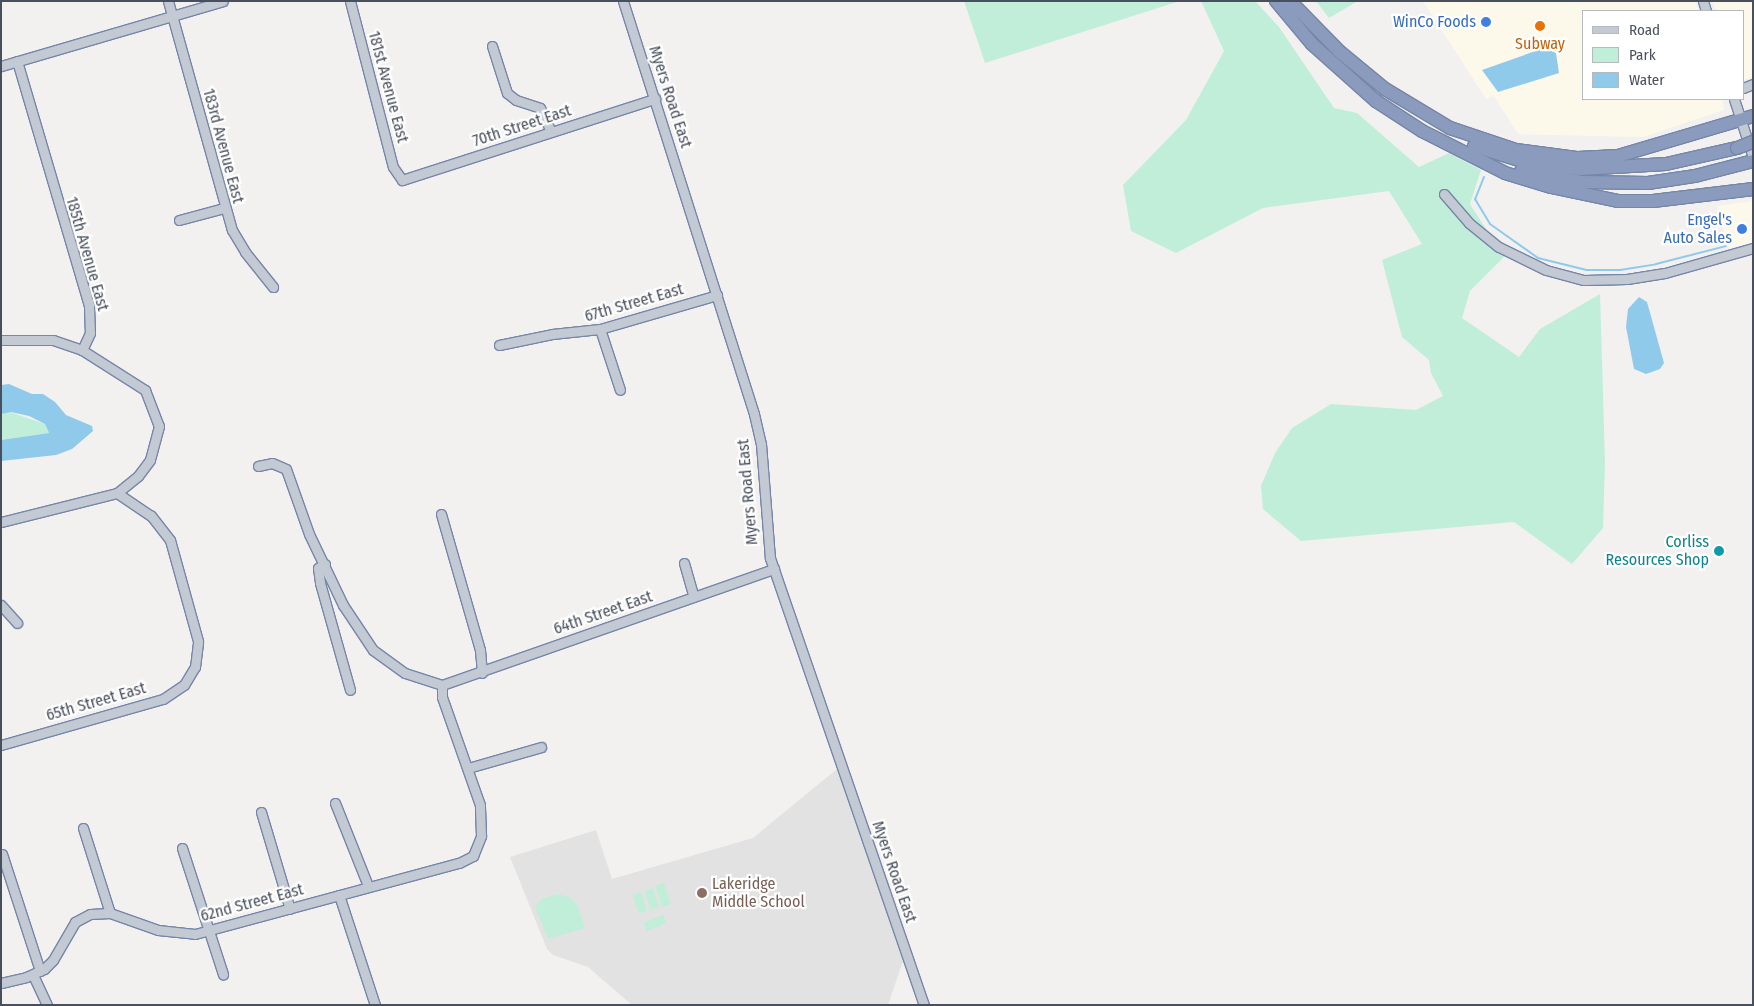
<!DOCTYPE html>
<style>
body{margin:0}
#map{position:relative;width:1754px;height:1006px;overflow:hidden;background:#f2f1f0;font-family:"Fira Sans Condensed",sans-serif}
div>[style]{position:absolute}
.commercial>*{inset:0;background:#fcf9eb}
.education>*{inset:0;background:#e3e2e2}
.green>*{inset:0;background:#c1eed9;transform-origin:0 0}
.water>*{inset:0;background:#8fcaea}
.stream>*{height:2px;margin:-1px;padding:0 1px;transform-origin:1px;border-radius:1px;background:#8fcaea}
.roads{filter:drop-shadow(1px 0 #7586a9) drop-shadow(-1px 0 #7586a9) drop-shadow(0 1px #7586a9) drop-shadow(0 -1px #7586a9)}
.minor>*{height:9px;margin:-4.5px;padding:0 4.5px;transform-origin:4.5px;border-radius:4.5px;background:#c4cad4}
.highway>*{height:12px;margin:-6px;padding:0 6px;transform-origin:6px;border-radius:6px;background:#8a9bbd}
.bridges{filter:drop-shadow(1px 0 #7586a9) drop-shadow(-1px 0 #7586a9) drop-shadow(0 1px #7586a9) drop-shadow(0 -1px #7586a9)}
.highway-bridge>*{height:12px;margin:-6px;padding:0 6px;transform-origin:6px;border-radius:6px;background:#8a9bbd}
.dots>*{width:14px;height:14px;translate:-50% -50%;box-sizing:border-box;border:2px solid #fff;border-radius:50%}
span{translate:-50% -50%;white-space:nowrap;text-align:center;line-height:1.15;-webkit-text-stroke:4.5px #fff;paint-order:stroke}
.shop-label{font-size:16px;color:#366cbe}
.right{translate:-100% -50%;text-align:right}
.food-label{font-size:16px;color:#c56008}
.street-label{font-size:16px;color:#49505d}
.culture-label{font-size:16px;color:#0d838f}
.education-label{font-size:16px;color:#785e54}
.left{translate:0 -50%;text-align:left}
.frame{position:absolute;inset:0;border:2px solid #49505d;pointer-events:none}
.legend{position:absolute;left:1582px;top:10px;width:162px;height:90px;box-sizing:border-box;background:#fff;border:1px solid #b6b9be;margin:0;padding:6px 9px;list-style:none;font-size:15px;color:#49505d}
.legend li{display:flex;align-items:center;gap:10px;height:25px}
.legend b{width:25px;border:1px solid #b6b9be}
</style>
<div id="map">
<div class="commercial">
<div style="clip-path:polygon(1423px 1px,1695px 1px,1698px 11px,1583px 11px,1583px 99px,1722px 99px,1724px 110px,1643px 137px,1518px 134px,1494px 96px,1486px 99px)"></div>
<div style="clip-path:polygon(1712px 1px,1753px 1px,1753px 77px,1743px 80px,1743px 11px,1716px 11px)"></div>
<div style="clip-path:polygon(1753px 201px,1753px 242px,1729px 249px,1717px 206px)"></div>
</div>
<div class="education">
<div style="clip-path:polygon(837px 769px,903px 961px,888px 1005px,632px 1005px,588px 967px,553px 955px,547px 949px,510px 857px,596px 830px,612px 879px,753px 838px)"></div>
</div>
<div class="green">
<div style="clip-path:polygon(964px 1px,1180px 1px,985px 63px)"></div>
<div style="clip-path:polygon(1201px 1px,1255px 1px,1279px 27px,1334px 108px,1357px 113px,1419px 167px,1449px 153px,1481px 170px,1470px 204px,1504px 257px,1470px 291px,1462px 318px,1519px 357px,1540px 329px,1600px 294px,1605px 462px,1603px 528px,1572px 564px,1514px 522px,1301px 541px,1263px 509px,1261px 486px,1275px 453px,1292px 428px,1331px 404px,1416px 410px,1443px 396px,1431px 373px,1429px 360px,1402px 337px,1382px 260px,1422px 244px,1389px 191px,1263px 208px,1176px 253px,1131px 231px,1123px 185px,1186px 120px,1224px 51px)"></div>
<div style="clip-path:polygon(1316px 1px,1358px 1px,1329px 18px)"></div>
<div style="clip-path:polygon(10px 412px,45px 424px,49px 433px,1px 440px,1px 414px)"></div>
<div style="left:664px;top:883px;width:22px;height:9px;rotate:72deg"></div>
<div style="left:653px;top:888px;width:20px;height:9px;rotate:72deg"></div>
<div style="left:641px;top:892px;width:20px;height:9px;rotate:72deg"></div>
<div style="clip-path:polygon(558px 894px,569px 897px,577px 904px,585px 928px,548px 939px,535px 907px,541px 899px)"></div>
<div style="left:663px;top:915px;width:9px;height:21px;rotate:69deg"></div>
</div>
<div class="water">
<div style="clip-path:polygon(1544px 48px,1556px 53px,1559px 73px,1498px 92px,1482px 70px)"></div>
<div style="clip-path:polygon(1639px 297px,1647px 302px,1664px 363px,1660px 369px,1646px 374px,1634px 369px,1626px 327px,1628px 309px)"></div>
<div style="clip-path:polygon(9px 384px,32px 394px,43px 394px,55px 402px,66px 415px,92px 426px,93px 431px,72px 449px,56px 455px,1px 461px,1px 440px,49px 433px,45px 424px,29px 416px,11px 412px,1px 414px,1px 385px)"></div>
</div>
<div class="stream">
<div style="left:1484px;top:177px;width:24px;rotate:112deg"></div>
<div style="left:1475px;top:199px;width:29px;rotate:59deg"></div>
<div style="left:1490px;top:224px;width:59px;rotate:35.3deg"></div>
<div style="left:1538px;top:258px;width:50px;rotate:13.8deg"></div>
<div style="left:1587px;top:270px;width:33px"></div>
<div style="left:1620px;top:270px;width:36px;rotate:-9deg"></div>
<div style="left:1656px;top:264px;width:72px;rotate:-14.4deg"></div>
</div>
<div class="roads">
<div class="minor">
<div style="left:168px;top:1px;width:238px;rotate:74.4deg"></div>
<div style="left:232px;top:230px;width:26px;rotate:59deg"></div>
<div style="left:245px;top:252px;width:45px;rotate:51.3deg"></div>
<div style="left:350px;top:1px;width:171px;rotate:75.5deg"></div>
<div style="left:393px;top:167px;width:16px;rotate:55deg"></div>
<div style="left:402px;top:180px;width:266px;rotate:-17.8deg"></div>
<div style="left:623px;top:1px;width:433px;rotate:72.4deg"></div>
<div style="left:754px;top:414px;width:31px;rotate:77deg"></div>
<div style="left:761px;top:444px;width:114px;rotate:85.5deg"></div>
<div style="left:770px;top:558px;width:473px;rotate:71deg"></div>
<div style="left:1703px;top:1px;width:10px;rotate:73deg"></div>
<div style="left:492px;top:46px;width:49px;rotate:72.3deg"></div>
<div style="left:507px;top:93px;width:11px;rotate:38deg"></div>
<div style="left:516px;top:100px;width:25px;rotate:18deg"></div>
<div style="left:540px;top:108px;width:26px;rotate:65deg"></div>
<div style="left:17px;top:61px;width:255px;rotate:73.6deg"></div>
<div style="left:89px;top:306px;width:27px;rotate:88deg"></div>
<div style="left:90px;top:333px;width:19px;rotate:115deg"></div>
<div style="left:1px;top:66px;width:231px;rotate:-16.3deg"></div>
<div style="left:1743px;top:88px;width:11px;rotate:-22deg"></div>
<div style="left:1734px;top:99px;width:61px;rotate:71.9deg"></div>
<div style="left:1444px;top:194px;width:38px;rotate:49deg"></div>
<div style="left:1469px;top:223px;width:38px;rotate:39deg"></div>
<div style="left:1499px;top:247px;width:52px;rotate:26.1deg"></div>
<div style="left:1546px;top:270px;width:39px;rotate:15deg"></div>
<div style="left:1584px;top:280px;width:43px;rotate:-1.3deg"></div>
<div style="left:1627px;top:279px;width:38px;rotate:-9deg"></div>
<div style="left:1665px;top:273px;width:91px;rotate:-15.9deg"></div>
<div style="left:179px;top:220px;width:47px;rotate:-14.9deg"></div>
<div style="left:600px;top:329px;width:64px;rotate:71.8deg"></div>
<div style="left:1px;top:340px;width:52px"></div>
<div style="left:53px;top:340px;width:31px;rotate:19deg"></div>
<div style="left:82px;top:350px;width:75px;rotate:32.4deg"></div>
<div style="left:145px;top:390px;width:39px;rotate:69deg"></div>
<div style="left:159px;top:426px;width:35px;rotate:105deg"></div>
<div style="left:150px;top:460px;width:20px;rotate:127deg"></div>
<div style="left:138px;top:476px;width:27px;rotate:141deg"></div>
<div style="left:117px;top:493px;width:120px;rotate:166deg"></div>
<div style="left:499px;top:345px;width:54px;rotate:-11.7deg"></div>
<div style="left:552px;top:334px;width:48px;rotate:-5.9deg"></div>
<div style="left:600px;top:329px;width:122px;rotate:-16.2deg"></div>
<div style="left:258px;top:466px;width:14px;rotate:-12deg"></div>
<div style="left:272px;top:463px;width:15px;rotate:23deg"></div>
<div style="left:286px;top:469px;width:69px;rotate:70.5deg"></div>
<div style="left:309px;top:534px;width:79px;rotate:64.4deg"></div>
<div style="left:343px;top:605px;width:54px;rotate:56.3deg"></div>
<div style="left:373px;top:650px;width:39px;rotate:36deg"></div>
<div style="left:405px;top:673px;width:39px;rotate:18deg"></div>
<div style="left:442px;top:685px;width:352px;rotate:-19.3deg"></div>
<div style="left:441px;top:514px;width:141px;rotate:74deg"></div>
<div style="left:480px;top:650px;width:23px;rotate:85deg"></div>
<div style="left:684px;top:563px;width:35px;rotate:74deg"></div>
<div style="left:325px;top:564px;width:8px;rotate:150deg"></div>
<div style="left:318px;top:568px;width:15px;rotate:82deg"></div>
<div style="left:320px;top:583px;width:111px;rotate:74.3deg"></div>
<div style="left:1px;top:605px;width:24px;rotate:48deg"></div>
<div style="left:1px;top:745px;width:168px;rotate:-15.9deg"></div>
<div style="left:163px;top:699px;width:25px;rotate:-34deg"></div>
<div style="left:184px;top:685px;width:21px;rotate:-59deg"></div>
<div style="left:195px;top:667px;width:26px;rotate:-83deg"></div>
<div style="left:198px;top:641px;width:105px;rotate:-105.5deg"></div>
<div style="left:170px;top:540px;width:31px;rotate:-128deg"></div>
<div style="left:151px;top:516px;width:41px;rotate:-145.9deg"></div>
<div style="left:468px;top:768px;width:76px;rotate:-16deg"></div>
<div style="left:335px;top:803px;width:89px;rotate:68.3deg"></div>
<div style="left:261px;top:812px;width:101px;rotate:73.4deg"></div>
<div style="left:83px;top:828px;width:89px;rotate:72.4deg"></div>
<div style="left:182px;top:848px;width:133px;rotate:72deg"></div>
<div style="left:2px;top:854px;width:123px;rotate:72deg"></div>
<div style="left:339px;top:895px;width:116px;rotate:71.9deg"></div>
<div style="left:33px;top:975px;width:33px;rotate:65deg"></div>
<div style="left:1px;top:983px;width:26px;rotate:-13deg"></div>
<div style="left:26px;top:977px;width:20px;rotate:-24deg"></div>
<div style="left:44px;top:969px;width:13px;rotate:-45deg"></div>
<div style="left:53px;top:960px;width:44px;rotate:-59.9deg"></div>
<div style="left:75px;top:922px;width:17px;rotate:-28deg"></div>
<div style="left:90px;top:914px;width:20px;rotate:-3deg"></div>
<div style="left:110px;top:913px;width:51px;rotate:19.5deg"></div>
<div style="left:158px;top:930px;width:37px;rotate:6deg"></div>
<div style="left:195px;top:934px;width:273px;rotate:-15.1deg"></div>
<div style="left:459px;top:863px;width:16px;rotate:-27deg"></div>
<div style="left:473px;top:856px;width:22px;rotate:-68deg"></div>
<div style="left:481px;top:836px;width:31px;rotate:-92deg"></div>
<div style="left:480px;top:805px;width:114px;rotate:-109.4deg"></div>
<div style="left:442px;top:697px;width:12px;rotate:-90deg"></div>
</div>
<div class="highway">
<div style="left:1276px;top:1px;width:56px;rotate:50.1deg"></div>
<div style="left:1312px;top:44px;width:86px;rotate:41.7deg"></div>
<div style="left:1376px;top:101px;width:55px;rotate:33.1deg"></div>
<div style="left:1422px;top:131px;width:93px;rotate:26.8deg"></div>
<div style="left:1505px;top:173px;width:48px;rotate:16.9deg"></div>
<div style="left:1551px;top:187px;width:68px;rotate:11.8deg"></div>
<div style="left:1618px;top:201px;width:35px"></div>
<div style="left:1653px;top:201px;width:101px;rotate:-6.8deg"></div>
<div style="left:1290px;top:1px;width:71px;rotate:45.6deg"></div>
<div style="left:1340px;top:52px;width:58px;rotate:39.4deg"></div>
<div style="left:1385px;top:89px;width:76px;rotate:31deg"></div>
<div style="left:1450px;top:128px;width:70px;rotate:18.4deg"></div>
<div style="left:1516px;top:150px;width:63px;rotate:7.4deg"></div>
<div style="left:1578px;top:158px;width:40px;rotate:-2.9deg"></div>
<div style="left:1618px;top:156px;width:141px;rotate:-16.5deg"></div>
<div style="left:1474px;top:146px;width:53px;rotate:17.4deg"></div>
<div style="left:1525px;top:162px;width:55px;rotate:7.3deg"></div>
<div style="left:1580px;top:169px;width:86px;rotate:-3.3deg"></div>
<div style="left:1666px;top:164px;width:73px;rotate:-12.7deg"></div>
<div style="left:1521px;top:171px;width:63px;rotate:10.1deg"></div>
<div style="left:1583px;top:182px;width:65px;rotate:0.9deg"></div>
<div style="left:1648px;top:183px;width:48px;rotate:-8.5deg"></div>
<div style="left:1695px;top:176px;width:60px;rotate:-14.5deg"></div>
</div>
</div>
<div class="bridges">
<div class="highway-bridge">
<div style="left:1737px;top:148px;width:17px;rotate:-21deg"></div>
</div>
</div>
<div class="dots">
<div style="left:1486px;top:22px;background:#3f7fe0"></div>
<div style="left:1540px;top:26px;background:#e8710a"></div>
<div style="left:1742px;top:229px;background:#3f7fe0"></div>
<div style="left:1719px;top:551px;background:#0f9aa8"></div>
<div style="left:702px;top:893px;background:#8d6e63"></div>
</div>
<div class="shop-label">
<span class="right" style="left:1476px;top:22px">WinCo Foods</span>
<span class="right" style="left:1732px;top:229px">Engel's<br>Auto Sales</span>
</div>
<div class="food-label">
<span style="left:1540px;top:44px">Subway</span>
</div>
<div class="street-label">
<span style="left:388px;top:87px;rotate:75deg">181st Avenue East</span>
<span style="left:670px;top:97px;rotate:72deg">Myers Road East</span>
<span style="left:522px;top:126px;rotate:-18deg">70th Street East</span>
<span style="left:223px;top:146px;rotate:75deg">183rd Avenue East</span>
<span style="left:87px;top:254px;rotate:74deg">185th Avenue East</span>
<span style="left:634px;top:303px;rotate:-16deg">67th Street East</span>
<span style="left:748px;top:492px;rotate:-95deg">Myers Road East</span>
<span style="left:603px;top:613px;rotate:-19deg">64th Street East</span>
<span style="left:96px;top:702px;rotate:-16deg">65th Street East</span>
<span style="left:894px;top:872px;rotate:71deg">Myers Road East</span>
<span style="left:252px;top:903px;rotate:-15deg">62nd Street East</span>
</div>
<div class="culture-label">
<span class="right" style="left:1709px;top:551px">Corliss<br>Resources Shop</span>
</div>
<div class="education-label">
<span class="left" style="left:712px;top:893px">Lakeridge<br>Middle School</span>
</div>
<div class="frame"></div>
<ul class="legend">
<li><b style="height:6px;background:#c4cad4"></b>Road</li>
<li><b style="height:14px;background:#c1eed9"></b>Park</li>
<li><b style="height:14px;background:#8fcaea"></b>Water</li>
</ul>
</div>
